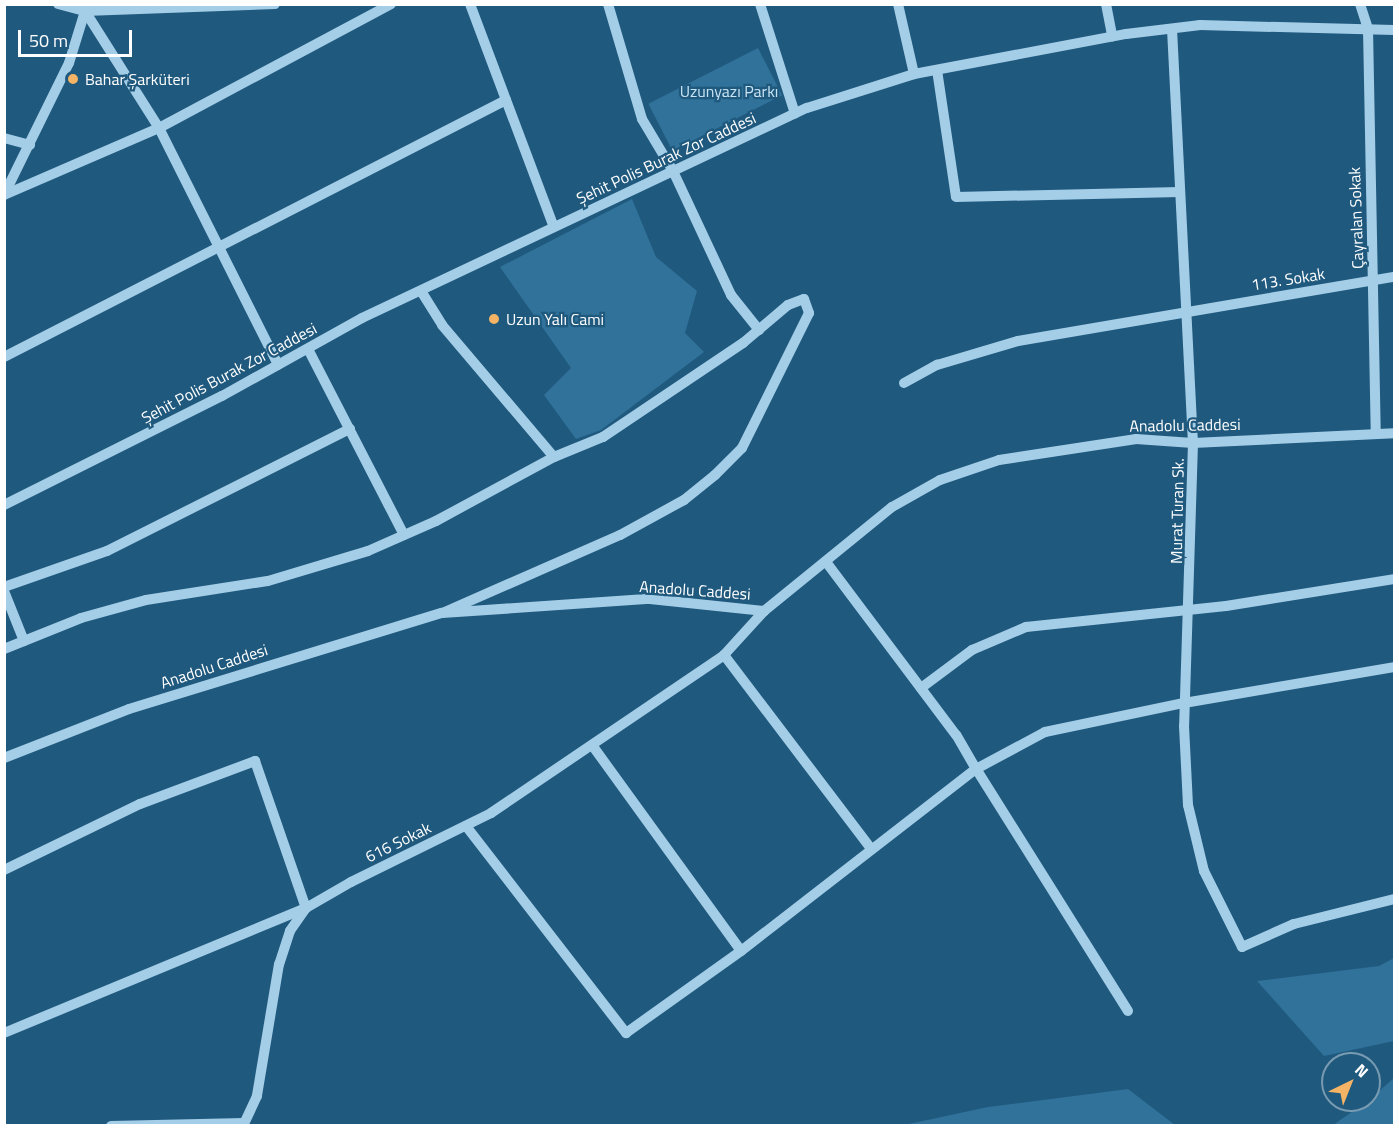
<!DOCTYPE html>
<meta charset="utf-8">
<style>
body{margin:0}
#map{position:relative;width:1399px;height:1130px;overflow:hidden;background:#20597e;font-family:"Titillium Web",sans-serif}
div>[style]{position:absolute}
.green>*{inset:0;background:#30729a;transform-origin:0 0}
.minor>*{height:10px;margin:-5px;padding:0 5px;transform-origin:5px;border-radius:5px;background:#a4cee7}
.dots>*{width:16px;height:16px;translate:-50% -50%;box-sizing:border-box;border:3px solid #20597e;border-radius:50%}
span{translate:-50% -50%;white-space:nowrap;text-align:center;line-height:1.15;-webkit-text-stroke:4.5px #20597e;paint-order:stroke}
.poi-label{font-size:16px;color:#fff}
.left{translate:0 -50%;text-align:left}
.park-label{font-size:16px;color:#c8e4f5}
.street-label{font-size:16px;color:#fff}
.frame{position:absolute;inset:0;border:6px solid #fff;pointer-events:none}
.north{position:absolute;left:1321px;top:1052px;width:60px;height:60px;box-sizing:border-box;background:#20597e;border:2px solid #799bb2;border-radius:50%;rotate:43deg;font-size:16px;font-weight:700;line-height:24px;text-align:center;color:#fff}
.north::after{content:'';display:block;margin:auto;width:21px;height:27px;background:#f4b365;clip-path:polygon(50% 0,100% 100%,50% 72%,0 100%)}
.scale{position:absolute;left:18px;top:30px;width:114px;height:27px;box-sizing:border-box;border:3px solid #fff;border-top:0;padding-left:8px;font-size:18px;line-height:21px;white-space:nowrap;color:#fff;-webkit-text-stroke:4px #20597e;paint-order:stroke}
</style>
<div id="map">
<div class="green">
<div style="left:758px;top:48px;width:53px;height:123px;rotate:63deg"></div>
<div style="clip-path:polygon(632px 199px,656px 257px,697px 291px,685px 333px,704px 352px,601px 430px,576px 439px,544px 395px,571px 368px,500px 267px)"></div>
<div style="clip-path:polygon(1394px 958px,1394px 1041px,1324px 1056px,1257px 981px,1379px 966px)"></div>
<div style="clip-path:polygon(1394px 1078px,1394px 1125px,1333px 1125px,1369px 1100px)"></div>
<div style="clip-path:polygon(1128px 1089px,1175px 1125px,904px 1125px,988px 1107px)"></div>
</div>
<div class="minor">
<div style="left:58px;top:4px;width:28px;rotate:15deg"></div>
<div style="left:85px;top:11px;width:138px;rotate:57.7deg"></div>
<div style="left:159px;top:128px;width:265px;rotate:63.3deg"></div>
<div style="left:470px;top:4px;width:238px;rotate:69.4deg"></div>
<div style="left:608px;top:4px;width:120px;rotate:73.5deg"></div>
<div style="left:642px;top:119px;width:61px;rotate:59.2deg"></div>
<div style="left:673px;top:171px;width:137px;rotate:64.9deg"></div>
<div style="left:731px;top:295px;width:45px;rotate:51.3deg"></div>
<div style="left:760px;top:4px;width:115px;rotate:72.3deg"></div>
<div style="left:898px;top:4px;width:72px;rotate:77.1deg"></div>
<div style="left:1106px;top:4px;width:33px;rotate:79deg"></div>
<div style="left:1360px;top:4px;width:26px;rotate:72deg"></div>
<div style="left:1368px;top:29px;width:402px;rotate:88.9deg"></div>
<div style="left:85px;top:11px;width:190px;rotate:-2.1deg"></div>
<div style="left:1172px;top:29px;width:415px;rotate:87.1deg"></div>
<div style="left:1193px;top:443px;width:283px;rotate:91.8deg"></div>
<div style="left:1184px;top:726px;width:79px;rotate:87.1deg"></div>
<div style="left:1188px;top:805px;width:68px;rotate:76.4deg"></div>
<div style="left:1204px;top:871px;width:85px;rotate:63.4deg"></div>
<div style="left:1242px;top:947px;width:57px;rotate:-23.9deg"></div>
<div style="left:1294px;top:924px;width:103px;rotate:-14deg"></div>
<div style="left:937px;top:70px;width:128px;rotate:81.5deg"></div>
<div style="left:956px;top:197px;width:224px;rotate:-1.3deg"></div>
<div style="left:4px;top:138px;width:27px;rotate:15deg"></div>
<div style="left:4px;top:195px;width:169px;rotate:-23.4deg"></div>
<div style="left:159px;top:128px;width:263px;rotate:-28.1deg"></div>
<div style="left:4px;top:195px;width:147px;rotate:-63.8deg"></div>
<div style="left:69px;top:63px;width:58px;rotate:-72.8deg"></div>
<div style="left:421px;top:291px;width:40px;rotate:58deg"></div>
<div style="left:442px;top:325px;width:173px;rotate:49.7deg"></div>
<div style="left:308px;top:349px;width:209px;rotate:62.7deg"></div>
<div style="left:4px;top:357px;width:564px;rotate:-27.11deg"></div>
<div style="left:904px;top:383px;width:38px;rotate:-29deg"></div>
<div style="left:937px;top:365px;width:84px;rotate:-16.5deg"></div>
<div style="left:1018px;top:341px;width:381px;rotate:-9.7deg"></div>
<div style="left:4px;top:505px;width:244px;rotate:-26.6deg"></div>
<div style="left:222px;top:396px;width:160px;rotate:-29.1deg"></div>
<div style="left:362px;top:318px;width:492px;rotate:-25.3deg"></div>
<div style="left:807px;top:108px;width:112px;rotate:-17.6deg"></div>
<div style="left:914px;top:74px;width:216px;rotate:-10.7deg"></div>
<div style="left:1126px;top:34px;width:75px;rotate:-6.9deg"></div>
<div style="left:1200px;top:25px;width:194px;rotate:1.5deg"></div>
<div style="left:4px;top:587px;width:109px;rotate:-19.3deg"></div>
<div style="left:107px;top:551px;width:272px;rotate:-26.7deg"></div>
<div style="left:4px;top:591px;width:54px;rotate:68.2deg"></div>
<div style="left:4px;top:649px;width:83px;rotate:-21.9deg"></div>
<div style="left:81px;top:618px;width:67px;rotate:-15.5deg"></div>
<div style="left:146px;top:600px;width:123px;rotate:-8.9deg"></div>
<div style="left:268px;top:581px;width:104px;rotate:-16.7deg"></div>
<div style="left:368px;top:551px;width:74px;rotate:-23.8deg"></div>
<div style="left:436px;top:521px;width:134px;rotate:-28.5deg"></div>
<div style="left:554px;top:457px;width:53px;rotate:-22.2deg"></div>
<div style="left:603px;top:437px;width:169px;rotate:-33.9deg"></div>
<div style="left:743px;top:343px;width:59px;rotate:-40.2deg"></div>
<div style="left:788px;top:305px;width:17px;rotate:-21deg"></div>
<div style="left:804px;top:299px;width:15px;rotate:70deg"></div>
<div style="left:809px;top:313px;width:151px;rotate:116.4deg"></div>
<div style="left:742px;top:448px;width:38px;rotate:135deg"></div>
<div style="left:715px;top:475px;width:40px;rotate:141deg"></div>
<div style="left:684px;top:500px;width:73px;rotate:151.3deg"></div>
<div style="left:620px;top:535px;width:194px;rotate:156.3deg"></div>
<div style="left:724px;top:655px;width:243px;rotate:52.8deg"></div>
<div style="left:921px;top:688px;width:64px;rotate:-36.7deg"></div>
<div style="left:972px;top:650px;width:59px;rotate:-23.1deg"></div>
<div style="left:1026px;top:627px;width:201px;rotate:-6deg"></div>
<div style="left:1226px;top:606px;width:170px;rotate:-9.1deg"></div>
<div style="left:592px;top:745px;width:254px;rotate:54.1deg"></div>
<div style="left:741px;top:951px;width:297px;rotate:-37.8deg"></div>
<div style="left:976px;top:769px;width:39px;rotate:-120deg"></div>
<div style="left:956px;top:735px;width:216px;rotate:-126.9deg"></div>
<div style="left:4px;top:758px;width:134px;rotate:-21.4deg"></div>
<div style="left:129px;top:709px;width:327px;rotate:-17.1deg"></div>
<div style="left:442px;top:613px;width:208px;rotate:-3.9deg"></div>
<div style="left:650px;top:599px;width:115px;rotate:6deg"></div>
<div style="left:466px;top:826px;width:262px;rotate:52.3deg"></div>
<div style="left:626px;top:1033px;width:141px;rotate:-35.5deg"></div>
<div style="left:4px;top:870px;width:151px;rotate:-25.9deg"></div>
<div style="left:140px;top:804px;width:123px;rotate:-20.5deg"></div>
<div style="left:255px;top:761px;width:156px;rotate:70.9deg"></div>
<div style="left:306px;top:908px;width:28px;rotate:125deg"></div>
<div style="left:290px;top:931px;width:35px;rotate:108deg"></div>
<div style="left:279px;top:964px;width:134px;rotate:99.5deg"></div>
<div style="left:257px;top:1096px;width:33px;rotate:115deg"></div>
<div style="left:1128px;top:1011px;width:286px;rotate:-122.1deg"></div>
<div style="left:976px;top:769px;width:78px;rotate:-28.2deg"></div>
<div style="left:1045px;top:732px;width:142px;rotate:-11.8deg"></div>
<div style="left:1184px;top:703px;width:213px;rotate:-9.7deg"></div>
<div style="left:4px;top:1033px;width:327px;rotate:-22.5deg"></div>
<div style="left:306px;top:908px;width:52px;rotate:-30deg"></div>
<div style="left:351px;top:882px;width:156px;rotate:-26.2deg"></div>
<div style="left:491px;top:813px;width:282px;rotate:-34.1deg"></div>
<div style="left:724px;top:655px;width:59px;rotate:-47.7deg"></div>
<div style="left:764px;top:611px;width:165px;rotate:-39.1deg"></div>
<div style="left:892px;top:507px;width:55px;rotate:-29.4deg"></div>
<div style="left:940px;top:480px;width:62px;rotate:-18.7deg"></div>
<div style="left:999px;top:460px;width:139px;rotate:-8.7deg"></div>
<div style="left:1136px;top:439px;width:57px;rotate:4deg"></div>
<div style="left:1193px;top:443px;width:201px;rotate:-2.8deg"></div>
<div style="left:111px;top:1126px;width:133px;rotate:-1.3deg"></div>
</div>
<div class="dots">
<div style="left:73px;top:79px;background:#f4b365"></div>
<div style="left:494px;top:319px;background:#f4b365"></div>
</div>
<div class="poi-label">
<span class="left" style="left:85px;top:79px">Bahar Şarküteri</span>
<span class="left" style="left:506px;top:319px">Uzun Yalı Cami</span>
</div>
<div class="park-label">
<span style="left:729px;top:91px">Uzunyazı Parkı</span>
</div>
<div class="street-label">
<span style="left:666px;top:158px;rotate:-25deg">Şehit Polis Burak Zor Caddesi</span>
<span style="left:1356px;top:218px;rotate:-92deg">Çayralan Sokak</span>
<span style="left:1288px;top:279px;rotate:-9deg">113. Sokak</span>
<span style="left:229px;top:373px;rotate:-28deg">Şehit Polis Burak Zor Caddesi</span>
<span style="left:1185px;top:425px;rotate:-1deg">Anadolu Caddesi</span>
<span style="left:1177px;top:511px;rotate:-89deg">Murat Turan Sk.</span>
<span style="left:695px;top:590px;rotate:4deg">Anadolu Caddesi</span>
<span style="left:214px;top:666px;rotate:-18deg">Anadolu Caddesi</span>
<span style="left:398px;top:842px;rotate:-26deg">616 Sokak</span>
</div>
<div class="frame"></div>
<div class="north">N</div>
<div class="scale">50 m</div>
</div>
